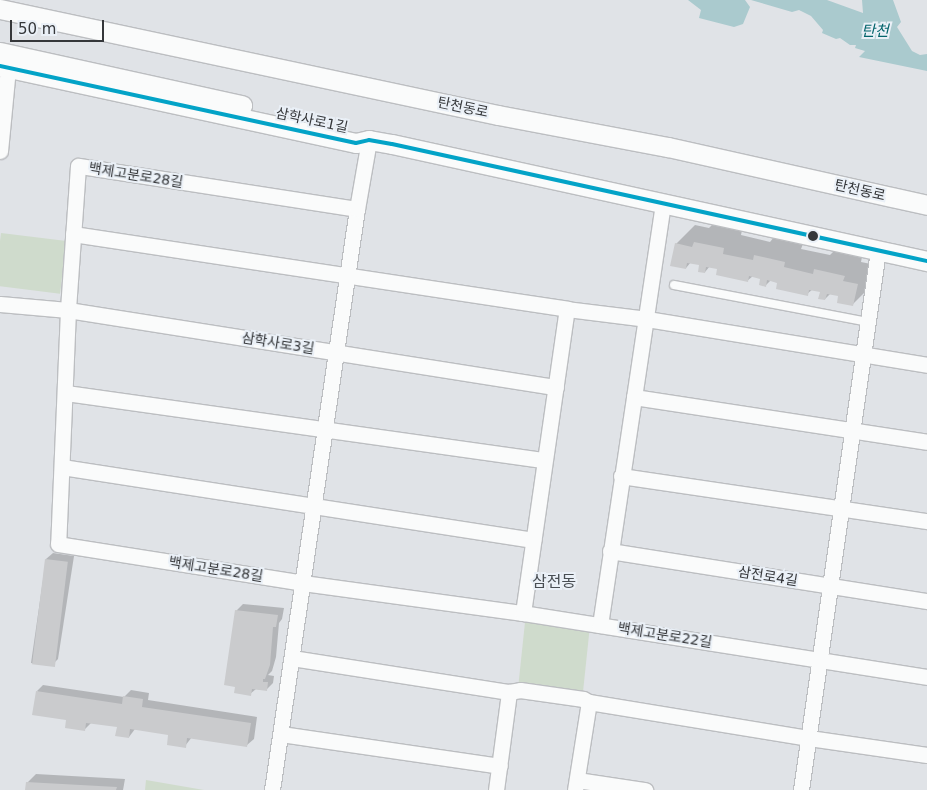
<!DOCTYPE html>
<meta charset="utf-8">
<style>
body{margin:0}
#map{position:relative;width:927px;height:790px;overflow:hidden;background:#e0e3e7;font-family:"DejaVu Sans","Noto Sans KR",sans-serif}
div>[style]{position:absolute}
.green>*{inset:0;background:#cfdbcc;transform-origin:0 0}
.water>*{inset:0;background:#aacace}
.shadow>*{inset:0;background:#0003}
.building>*{inset:0;background:#cacbcd;transform-origin:0 0}
.roads{filter:drop-shadow(1px 0 #bcbec1) drop-shadow(-1px 0 #bcbec1) drop-shadow(0 1px #bcbec1) drop-shadow(0 -1px #bcbec1)}
.service>*{height:8px;margin:-4px;padding:0 4px;transform-origin:4px;border-radius:4px;background:#fafbfb}
.minor>*{height:15px;margin:-7.5px;padding:0 7.5px;transform-origin:7.5px;border-radius:7.5px;background:#fafbfb}
.tertiary>*{height:19px;margin:-9.5px;padding:0 9.5px;transform-origin:9.5px;border-radius:9.5px;background:#fafbfb}
.bus-1>*{height:4px;margin:-2px;padding:0 2px;transform-origin:2px;border-radius:2px;background:#03a3c7}
.dots>*{width:14px;height:14px;translate:-50% -50%;box-sizing:border-box;border:2px solid #eaf0f7;border-radius:50%}
span{translate:-50% -50%;white-space:nowrap;text-align:center;line-height:1.15;-webkit-text-stroke:4px #eaf0f7;paint-order:stroke}
.street-label{font-size:14px;color:#35373a}
.water-label{font-size:15px;color:#03646b;font-style:italic}
.quarter-label{font-size:16px;color:#494e53}
.scale{position:absolute;left:10px;top:20px;width:94px;height:22px;box-sizing:border-box;border:2px solid #35373a;border-top:0;padding-left:6px;font-size:15px;line-height:18px;white-space:nowrap;color:#35373a;-webkit-text-stroke:4px #eaf0f7;paint-order:stroke}
</style>
<div id="map">
<div class="green">
<div style="left:1px;top:233px;width:66px;height:53px;rotate:7deg"></div>
<div style="left:525px;top:622px;width:65px;height:67px;rotate:6deg"></div>
<div style="clip-path:polygon(146px 780px,204px 790px,145px 790px)"></div>
</div>
<div class="water">
<div style="clip-path:polygon(688px 0,745px 0,750px 7px,743px 24px,734px 27px,699px 18px,701px 10px)"></div>
<div style="clip-path:polygon(751px 0,827px 0,863px 13px,862px 0,893px 0,901px 22px,897px 27px,912px 51px,920px 55px,927px 54px,927px 71px,859px 57px,865px 51px,855px 48px,856px 45px,850px 45px,840px 38px,836px 39px,822px 33px,823px 30px,811px 16px,799px 10px,792px 12px)"></div>
</div>
<div class="shadow">
<div style="clip-path:polygon(713px 224px,742px 230px,741px 235px,770px 242px,774px 237px,803px 244px,801px 249px,830px 255px,834px 251px,862px 257px,861px 262px,876px 265px,871px 286px,852px 305px,840px 295px,831px 293px,825px 299px,822px 291px,813px 289px,807px 294px,771px 280px,765px 286px,762px 278px,753px 276px,747px 281px,718px 268px,710px 266px,705px 272px,701px 264px,691px 262px,686px 268px,676px 244px,695px 225px,709px 228px)"></div>
<div style="clip-path:polygon(53px 553px,74px 556px,58px 659px,51px 666px,31px 663px,46px 559px)"></div>
<div style="clip-path:polygon(243px 604px,284px 608px,282px 619px,279px 623px,276px 657px,272px 671px,268px 675px,274px 676px,273px 683px,266px 690px,256px 689px,250px 694px,236px 611px)"></div>
<div style="clip-path:polygon(43px 685px,124px 697px,131px 690px,149px 693px,148px 700px,257px 717px,254px 739px,247px 745px,192px 737px,185px 746px,170px 734px,135px 729px,129px 737px,118px 726px,92px 722px,85px 729px,67px 719px,37px 691px)"></div>
<div style="clip-path:polygon(36px 774px,125px 779px,123px 790px,26px 790px,27px 783px)"></div>
</div>
<div class="building">
<div style="clip-path:polygon(694px 242px,724px 248px,723px 254px,753px 260px,754px 255px,785px 262px,784px 267px,813px 274px,814px 269px,845px 276px,843px 281px,858px 284px,853px 306px,837px 303px,838px 296px,827px 294px,825px 300px,818px 299px,820px 292px,809px 290px,808px 296px,776px 289px,777px 283px,767px 280px,766px 287px,759px 285px,760px 279px,749px 276px,748px 282px,716px 275px,717px 269px,706px 267px,705px 273px,698px 272px,699px 265px,687px 263px,686px 269px,670px 266px,675px 243px,692px 247px)"></div>
<div style="left:45px;top:559px;width:23px;height:106px;rotate:7deg"></div>
<div style="clip-path:polygon(235px 610px,278px 615px,276px 627px,273px 627px,270px 665px,265px 679px,263px 679px,263px 682px,268px 682px,267px 691px,252px 689px,251px 696px,234px 693px,235px 687px,224px 685px)"></div>
<div style="clip-path:polygon(36px 691px,122px 704px,123px 696px,143px 699px,142px 707px,251px 723px,247px 747px,187px 738px,186px 748px,167px 745px,168px 735px,130px 729px,129px 738px,115px 736px,117px 727px,86px 723px,85px 731px,65px 728px,66px 720px,32px 715px)"></div>
<div style="clip-path:polygon(26px 782px,117px 787px,116px 790px,25px 790px)"></div>
</div>
<div class="roads">
<div class="service">
<div style="left:674px;top:285px;width:197px;rotate:10.8deg"></div>
</div>
<div class="minor">
<div style="left:0;top:151px;width:93px;rotate:-84.5deg"></div>
<div style="left:357px;top:209px;width:282px;rotate:-171.2deg"></div>
<div style="left:78px;top:166px;width:144px;rotate:94deg"></div>
<div style="left:68px;top:310px;width:234px;rotate:92.4deg"></div>
<div style="left:58px;top:544px;width:248px;rotate:9deg"></div>
<div style="left:303px;top:583px;width:222px;rotate:7.8deg"></div>
<div style="left:523px;top:613px;width:409px;rotate:9deg"></div>
<div style="left:73px;top:234px;width:500px;rotate:8.6deg"></div>
<div style="left:567px;top:309px;width:81px;rotate:7.1deg"></div>
<div style="left:647px;top:319px;width:284px;rotate:9.3deg"></div>
<div style="left:0;top:304px;width:68px;rotate:5deg"></div>
<div style="left:68px;top:310px;width:494px;rotate:9deg"></div>
<div style="left:66px;top:393px;width:483px;rotate:8deg"></div>
<div style="left:634px;top:397px;width:296px;rotate:8.7deg"></div>
<div style="left:62px;top:467px;width:477px;rotate:8.8deg"></div>
<div style="left:621px;top:476px;width:309px;rotate:8.4deg"></div>
<div style="left:610px;top:551px;width:321px;rotate:9deg"></div>
<div style="left:523px;top:613px;width:307px;rotate:-81.8deg"></div>
<div style="left:600px;top:625px;width:426px;rotate:-81.5deg"></div>
<div style="left:292px;top:658px;width:220px;rotate:8.9deg"></div>
<div style="left:509px;top:692px;width:11px;rotate:-10deg"></div>
<div style="left:520px;top:690px;width:64px;rotate:8.1deg"></div>
<div style="left:583px;top:699px;width:7px;rotate:27deg"></div>
<div style="left:589px;top:702px;width:223px;rotate:9.3deg"></div>
<div style="left:809px;top:738px;width:119px;rotate:8.2deg"></div>
<div style="left:281px;top:734px;width:221px;rotate:8.3deg"></div>
<div style="left:577px;top:780px;width:69px;rotate:8.4deg"></div>
<div style="left:272px;top:790px;width:587px;rotate:-81.68deg"></div>
<div style="left:357px;top:209px;width:70px;rotate:-80.1deg"></div>
<div style="left:496px;top:790px;width:99px;rotate:-82.4deg"></div>
<div style="left:575px;top:790px;width:89px;rotate:-81deg"></div>
<div style="left:801px;top:790px;width:545px;rotate:-81.88deg"></div>
</div>
<div class="tertiary">
<div style="left:0;top:9px;width:509px;rotate:12.02deg"></div>
<div style="left:498px;top:115px;width:173px;rotate:10.7deg"></div>
<div style="left:668px;top:147px;width:265px;rotate:12.6deg"></div>
<div style="left:0;top:52px;width:248px;rotate:12.4deg"></div>
<div style="left:0;top:66px;width:364px;rotate:12.2deg"></div>
<div style="left:356px;top:143px;width:13px;rotate:-13deg"></div>
<div style="left:369px;top:140px;width:23px;rotate:10deg"></div>
<div style="left:392px;top:144px;width:548px;rotate:12.34deg"></div>
</div>
</div>
<div class="bus-1">
<div style="left:0;top:66px;width:364px;rotate:12.2deg"></div>
<div style="left:356px;top:143px;width:13px;rotate:-13deg"></div>
<div style="left:369px;top:140px;width:23px;rotate:10deg"></div>
<div style="left:392px;top:144px;width:548px;rotate:12.34deg"></div>
</div>
<div class="dots">
<div style="left:813px;top:236px;background:#35373a"></div>
</div>
<div class="street-label">
<span style="left:463px;top:107px;rotate:12deg">탄천동로</span>
<span style="left:312px;top:120px;rotate:12deg">삼학사로1길</span>
<span style="left:136px;top:175px;rotate:9deg">백제고분로28길</span>
<span style="left:860px;top:190px;rotate:13deg">탄천동로</span>
<span style="left:278px;top:343px;rotate:9deg">삼학사로3길</span>
<span style="left:216px;top:569px;rotate:9deg">백제고분로28길</span>
<span style="left:768px;top:576px;rotate:9deg">삼전로4길</span>
<span style="left:665px;top:635px;rotate:9deg">백제고분로22길</span>
</div>
<div class="water-label">
<span style="left:875px;top:32px">탄천</span>
</div>
<div class="quarter-label">
<span style="left:554px;top:582px">삼전동</span>
</div>
<div class="scale">50 m</div>
</div>
